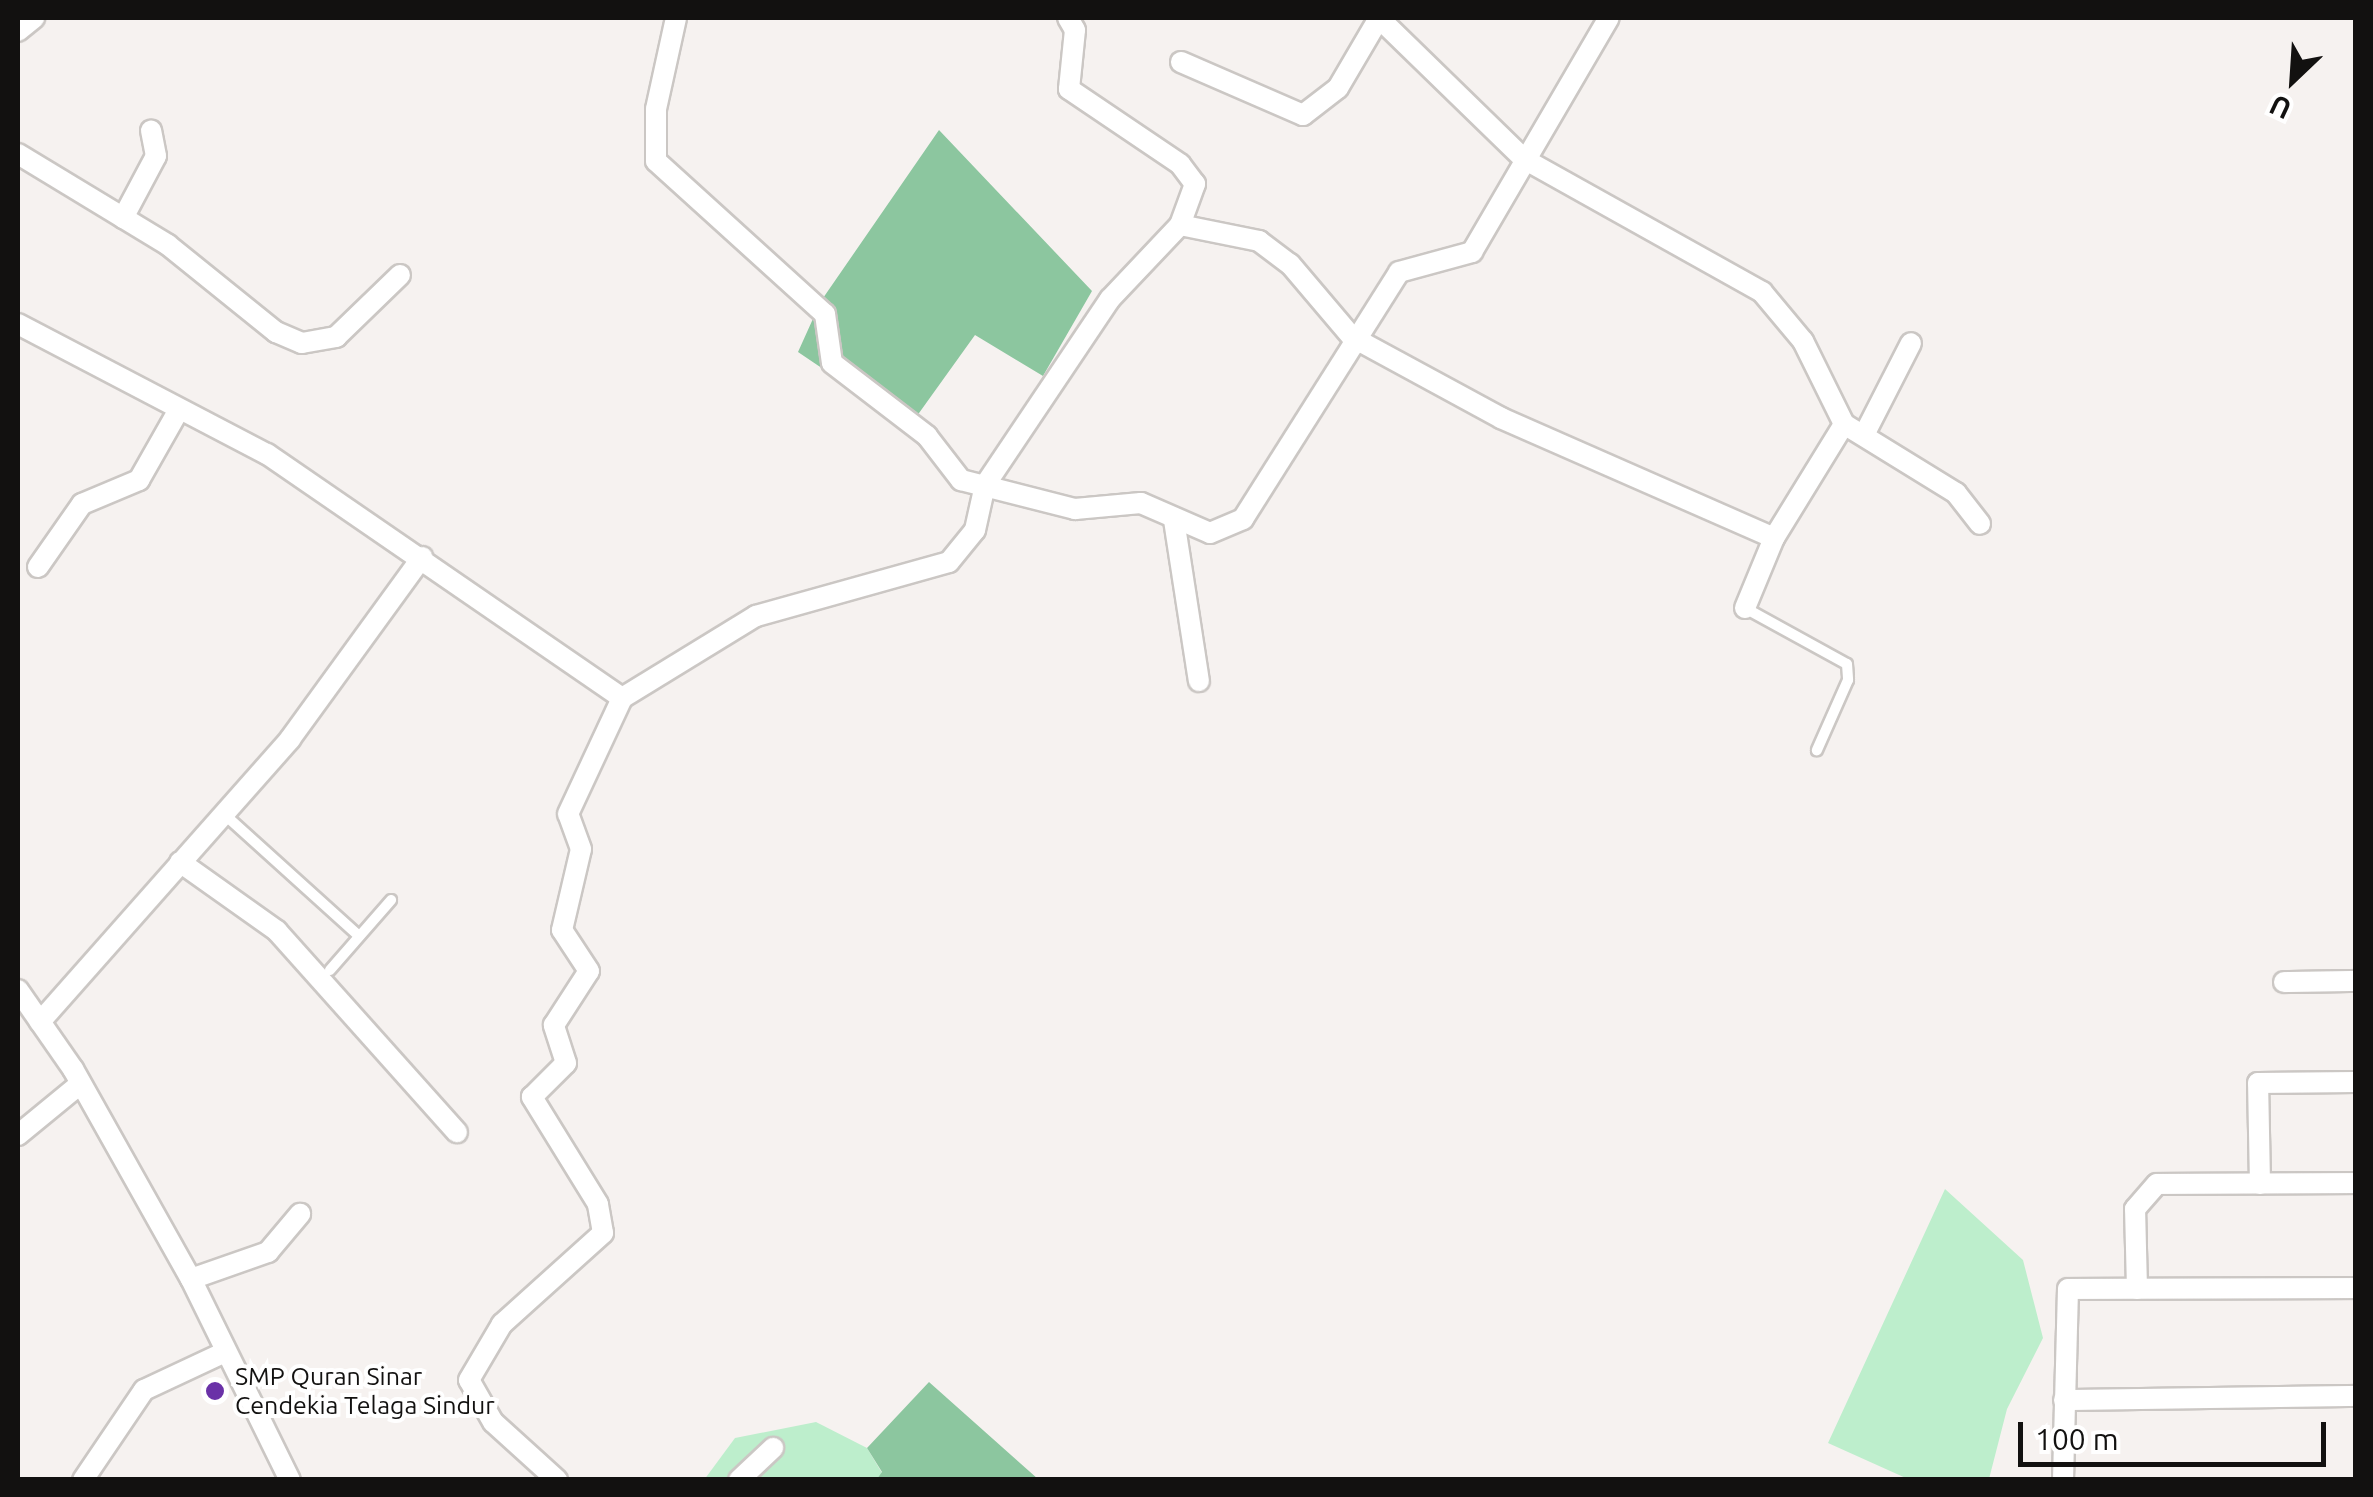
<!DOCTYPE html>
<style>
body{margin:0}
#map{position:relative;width:2373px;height:1497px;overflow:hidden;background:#f6f2f0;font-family:Ubuntu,sans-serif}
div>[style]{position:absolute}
.green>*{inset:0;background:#bdeecc}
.forest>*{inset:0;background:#8cc69f}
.roads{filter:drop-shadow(2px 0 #cbc7c4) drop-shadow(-2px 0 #cbc7c4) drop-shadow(0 2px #cbc7c4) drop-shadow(0 -2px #cbc7c4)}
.lane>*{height:10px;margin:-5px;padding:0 5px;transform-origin:5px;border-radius:5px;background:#fff}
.street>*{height:20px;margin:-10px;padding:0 10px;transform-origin:10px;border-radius:10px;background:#fff}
.dots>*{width:28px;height:28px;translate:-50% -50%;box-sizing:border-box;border:5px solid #fff;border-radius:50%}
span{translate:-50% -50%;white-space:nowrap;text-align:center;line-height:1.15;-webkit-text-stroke:8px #fff;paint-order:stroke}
.poi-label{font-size:25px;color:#121110}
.left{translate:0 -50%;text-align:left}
.frame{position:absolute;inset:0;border:20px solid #121110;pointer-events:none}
.north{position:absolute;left:2243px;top:30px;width:100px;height:100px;-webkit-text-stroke:8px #fff;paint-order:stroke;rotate:205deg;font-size:28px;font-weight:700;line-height:40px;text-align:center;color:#121110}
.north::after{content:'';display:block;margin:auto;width:35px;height:45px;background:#121110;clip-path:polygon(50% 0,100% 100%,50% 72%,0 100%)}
.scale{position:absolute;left:2018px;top:1422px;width:308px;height:45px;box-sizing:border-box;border:5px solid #121110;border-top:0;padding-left:12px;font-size:30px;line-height:35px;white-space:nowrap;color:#121110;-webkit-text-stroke:8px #fff;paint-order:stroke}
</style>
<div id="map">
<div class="green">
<div style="clip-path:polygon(1945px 1189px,2023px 1260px,2043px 1338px,2007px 1409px,1989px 1479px,1908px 1479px,1828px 1443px)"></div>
<div style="clip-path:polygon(816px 1422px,867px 1448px,882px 1473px,877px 1480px,704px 1480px,735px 1438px)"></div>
</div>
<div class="forest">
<div style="clip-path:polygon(939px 130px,1092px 291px,1043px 376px,975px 335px,909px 427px,798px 352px,821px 301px)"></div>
<div style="clip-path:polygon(929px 1382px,1038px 1479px,877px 1479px,882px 1472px,867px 1448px)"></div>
</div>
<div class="roads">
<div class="lane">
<div style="left:1745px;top:608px;width:116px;rotate:28.8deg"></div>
<div style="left:1847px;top:664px;width:16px;rotate:86deg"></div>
<div style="left:1848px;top:680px;width:77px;rotate:113.9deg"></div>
<div style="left:224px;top:814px;width:182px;rotate:42.1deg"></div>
<div style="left:330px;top:970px;width:93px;rotate:-48.9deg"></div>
</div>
<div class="street">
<div style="left:676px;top:18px;width:93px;rotate:102.4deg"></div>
<div style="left:656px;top:109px;width:52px;rotate:90deg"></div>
<div style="left:656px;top:161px;width:228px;rotate:42.2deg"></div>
<div style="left:825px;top:314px;width:49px;rotate:81.9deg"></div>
<div style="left:832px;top:363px;width:120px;rotate:37.5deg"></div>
<div style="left:927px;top:436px;width:56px;rotate:52.3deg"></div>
<div style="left:961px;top:480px;width:118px;rotate:14.3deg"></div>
<div style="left:1075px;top:509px;width:66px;rotate:-5.2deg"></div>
<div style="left:1141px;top:503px;width:75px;rotate:23.5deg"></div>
<div style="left:1210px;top:533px;width:36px;rotate:-23deg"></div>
<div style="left:1243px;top:519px;width:292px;rotate:-57.7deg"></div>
<div style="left:1399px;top:272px;width:76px;rotate:-15.3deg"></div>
<div style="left:1472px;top:252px;width:271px;rotate:-59.7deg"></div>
<div style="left:1379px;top:18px;width:202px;rotate:44.2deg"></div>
<div style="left:1524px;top:159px;width:273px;rotate:29.2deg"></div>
<div style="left:1762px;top:292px;width:64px;rotate:50.1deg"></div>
<div style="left:1803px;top:341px;width:93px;rotate:63.7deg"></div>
<div style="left:1844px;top:424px;width:132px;rotate:31.6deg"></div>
<div style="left:1956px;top:493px;width:39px;rotate:52deg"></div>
<div style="left:18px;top:31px;width:21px;rotate:-39deg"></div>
<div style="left:1181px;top:62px;width:133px;rotate:23.5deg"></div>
<div style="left:1303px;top:115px;width:44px;rotate:-37.6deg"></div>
<div style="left:1338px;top:88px;width:81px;rotate:-59.6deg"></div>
<div style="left:18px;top:154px;width:175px;rotate:31.2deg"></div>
<div style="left:168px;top:245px;width:139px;rotate:38.9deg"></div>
<div style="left:276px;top:332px;width:28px;rotate:23deg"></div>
<div style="left:302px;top:343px;width:35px;rotate:-10deg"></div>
<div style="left:336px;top:337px;width:89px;rotate:-44.1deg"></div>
<div style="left:123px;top:218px;width:70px;rotate:-62deg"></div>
<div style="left:156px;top:156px;width:26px;rotate:-101deg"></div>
<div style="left:1180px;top:225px;width:81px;rotate:11.4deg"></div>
<div style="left:1259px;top:241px;width:39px;rotate:37deg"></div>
<div style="left:1290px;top:264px;width:96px;rotate:49.7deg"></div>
<div style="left:1352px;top:337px;width:170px;rotate:28.5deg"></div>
<div style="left:1501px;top:418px;width:298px;rotate:23.7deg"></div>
<div style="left:18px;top:324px;width:281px;rotate:27.6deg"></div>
<div style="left:267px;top:454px;width:431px;rotate:34.5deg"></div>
<div style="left:622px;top:698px;width:157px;rotate:-31.5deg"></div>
<div style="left:756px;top:616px;width:200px;rotate:-15.6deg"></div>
<div style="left:949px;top:562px;width:41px;rotate:-50.9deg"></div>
<div style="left:975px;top:530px;width:46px;rotate:-77.5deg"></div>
<div style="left:985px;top:485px;width:224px;rotate:-56.1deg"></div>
<div style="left:1110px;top:299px;width:102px;rotate:-46.6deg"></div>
<div style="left:1180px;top:225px;width:44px;rotate:-69.9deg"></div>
<div style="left:1195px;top:184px;width:25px;rotate:-127deg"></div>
<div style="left:1180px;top:164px;width:134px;rotate:-146deg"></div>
<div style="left:1069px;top:89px;width:59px;rotate:-84.2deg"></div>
<div style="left:1075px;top:30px;width:14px;rotate:-120deg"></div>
<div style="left:1864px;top:435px;width:103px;rotate:-62.9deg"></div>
<div style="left:1174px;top:520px;width:163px;rotate:81.2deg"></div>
<div style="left:38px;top:567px;width:77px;rotate:-55.1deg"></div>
<div style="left:82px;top:504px;width:62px;rotate:-22.8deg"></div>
<div style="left:139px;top:480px;width:77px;rotate:-60.4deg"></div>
<div style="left:1745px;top:608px;width:76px;rotate:-67.5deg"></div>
<div style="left:1774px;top:538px;width:134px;rotate:-58.4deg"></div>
<div style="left:180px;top:862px;width:119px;rotate:35.4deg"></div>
<div style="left:277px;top:931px;width:270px;rotate:48.2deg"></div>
<div style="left:2284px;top:982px;width:72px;rotate:-0.8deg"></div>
<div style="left:18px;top:990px;width:96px;rotate:55.2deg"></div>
<div style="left:73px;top:1069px;width:241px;rotate:60.7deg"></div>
<div style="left:191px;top:1279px;width:224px;rotate:63.8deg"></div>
<div style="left:40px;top:1022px;width:378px;rotate:-48.5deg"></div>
<div style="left:290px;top:739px;width:225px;rotate:-54deg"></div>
<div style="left:18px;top:1135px;width:80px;rotate:-39.4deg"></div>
<div style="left:2260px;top:1184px;width:101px;rotate:-91.1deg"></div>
<div style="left:2258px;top:1083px;width:98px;rotate:-0.6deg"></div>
<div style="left:191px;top:1279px;width:82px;rotate:-19.3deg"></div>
<div style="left:268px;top:1252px;width:50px;rotate:-49.9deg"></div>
<div style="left:2137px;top:1289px;width:80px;rotate:-91.4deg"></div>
<div style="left:2135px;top:1209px;width:33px;rotate:-49deg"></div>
<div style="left:2157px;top:1184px;width:199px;rotate:-0.3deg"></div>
<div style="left:2064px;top:1400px;width:292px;rotate:-0.8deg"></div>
<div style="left:83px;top:1480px;width:109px;rotate:-55.9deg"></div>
<div style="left:144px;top:1390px;width:89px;rotate:-25.1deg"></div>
<div style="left:557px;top:1480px;width:86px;rotate:-137.8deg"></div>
<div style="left:493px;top:1422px;width:48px;rotate:-119.7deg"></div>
<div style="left:469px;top:1380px;width:65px;rotate:-59.5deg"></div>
<div style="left:502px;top:1324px;width:136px;rotate:-42deg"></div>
<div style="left:603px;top:1233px;width:29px;rotate:-100deg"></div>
<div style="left:598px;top:1204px;width:126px;rotate:-121.7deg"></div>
<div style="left:532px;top:1097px;width:48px;rotate:-45deg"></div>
<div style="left:566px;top:1063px;width:40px;rotate:-108deg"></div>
<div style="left:554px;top:1025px;width:64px;rotate:-57.1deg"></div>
<div style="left:589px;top:971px;width:49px;rotate:-123.4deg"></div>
<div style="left:562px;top:930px;width:83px;rotate:-76.8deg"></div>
<div style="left:581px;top:849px;width:37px;rotate:-110deg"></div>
<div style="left:568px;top:814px;width:128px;rotate:-65deg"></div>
<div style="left:739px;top:1480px;width:47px;rotate:-43.3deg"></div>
<div style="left:2063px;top:1480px;width:191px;rotate:-88.5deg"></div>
<div style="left:2068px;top:1289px;width:288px;rotate:-0.2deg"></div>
</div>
</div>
<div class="dots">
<div style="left:215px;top:1391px;background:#6a31a7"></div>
</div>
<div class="poi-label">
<span class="left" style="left:235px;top:1391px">SMP Quran Sinar<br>Cendekia Telaga Sindur</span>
</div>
<div class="frame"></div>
<div class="north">U</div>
<div class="scale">100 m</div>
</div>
